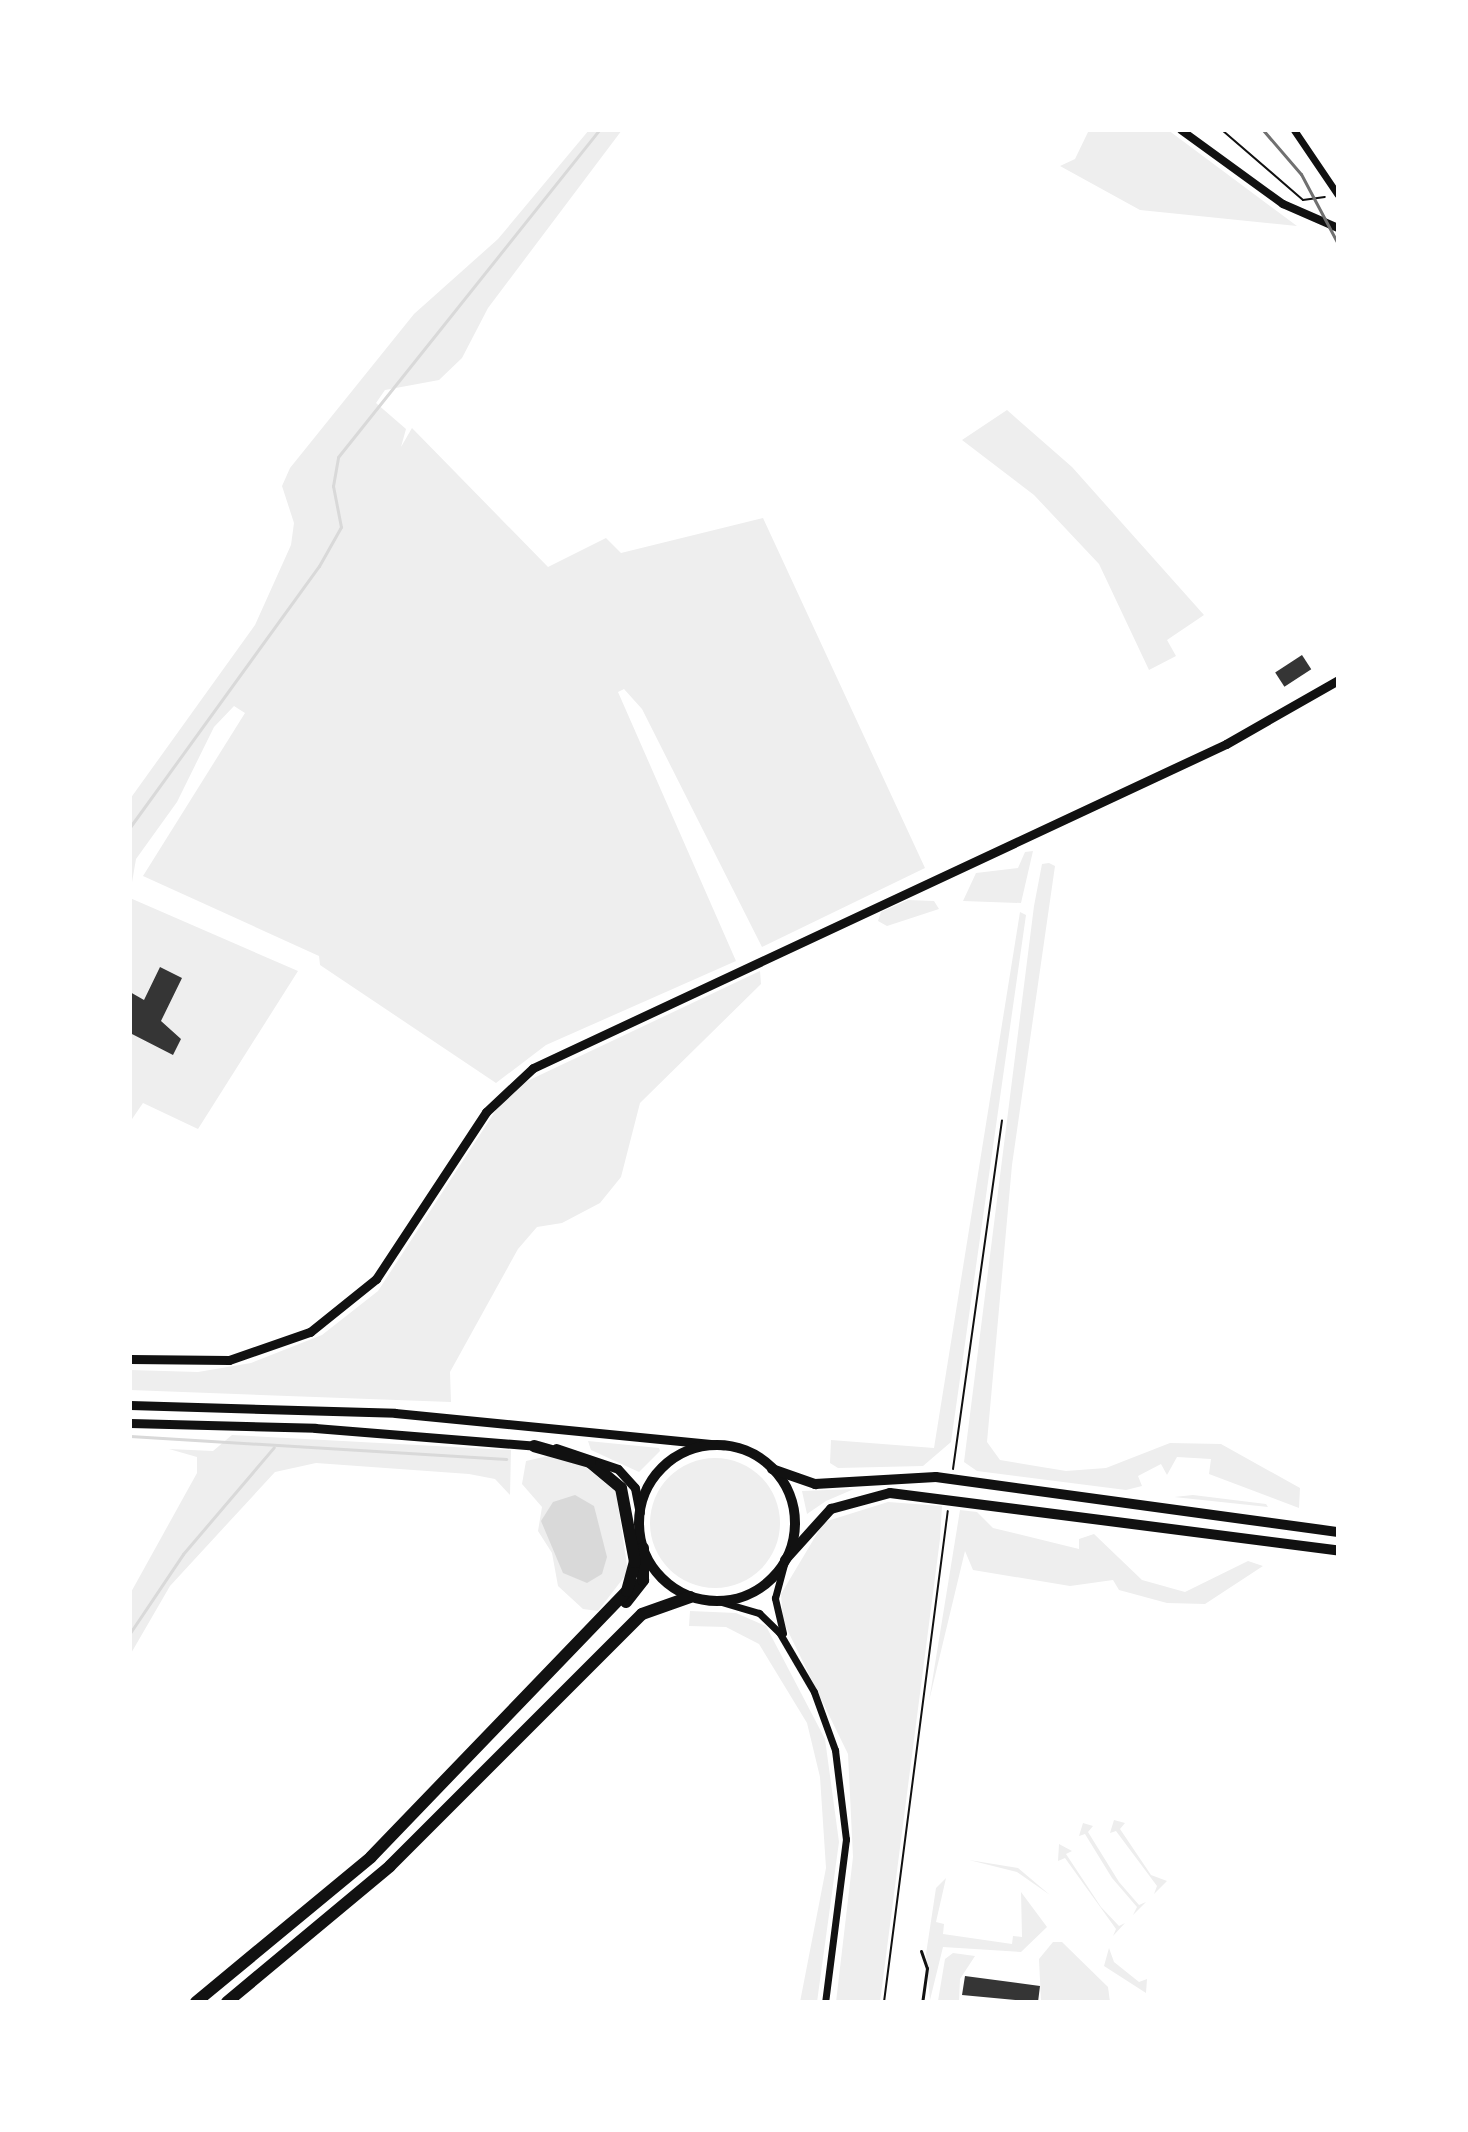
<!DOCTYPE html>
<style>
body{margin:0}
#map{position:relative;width:1468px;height:2132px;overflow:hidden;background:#fff;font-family:"DM Sans",sans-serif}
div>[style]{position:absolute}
.green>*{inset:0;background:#eee}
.round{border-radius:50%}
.water>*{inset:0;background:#d9d9d9}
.stream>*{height:3px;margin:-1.5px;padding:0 1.5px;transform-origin:1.5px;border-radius:1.5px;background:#d9d9d9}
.building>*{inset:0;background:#353535;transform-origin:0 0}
.path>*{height:2px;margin:-1px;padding:0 1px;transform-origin:1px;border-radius:1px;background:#111}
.service>*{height:3px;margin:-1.5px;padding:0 1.5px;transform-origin:1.5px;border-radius:1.5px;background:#111}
.minor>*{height:7px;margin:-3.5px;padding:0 3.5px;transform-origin:3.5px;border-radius:3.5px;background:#111}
.tertiary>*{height:8px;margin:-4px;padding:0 4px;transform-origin:4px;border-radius:4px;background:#111}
.secondary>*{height:9px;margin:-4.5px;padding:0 4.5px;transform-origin:4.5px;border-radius:4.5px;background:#111}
.primary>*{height:10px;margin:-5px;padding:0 5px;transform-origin:5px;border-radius:5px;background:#111}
.primary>.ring{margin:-5px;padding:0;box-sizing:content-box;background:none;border:10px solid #111;border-radius:50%}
.motorway>*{height:12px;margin:-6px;padding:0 6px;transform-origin:6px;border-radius:6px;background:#111}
.rail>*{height:3px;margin:-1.5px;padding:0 1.5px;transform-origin:1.5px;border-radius:1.5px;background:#707070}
span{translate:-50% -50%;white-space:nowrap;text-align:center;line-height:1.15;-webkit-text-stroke:7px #fff;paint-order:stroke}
.frame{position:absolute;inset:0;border:132px solid #fff;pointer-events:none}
</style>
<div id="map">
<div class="green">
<div style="clip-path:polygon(589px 130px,622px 130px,488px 308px,462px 358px,439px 380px,385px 390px,376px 403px,406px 429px,401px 447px,412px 428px,548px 567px,606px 538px,621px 553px,763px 518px,925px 868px,762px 947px,642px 709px,624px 689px,618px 692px,736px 961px,546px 1045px,496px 1083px,320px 965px,319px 956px,143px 876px,245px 713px,234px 706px,214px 727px,177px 802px,136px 859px,130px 894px,130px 799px,255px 625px,291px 545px,294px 523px,282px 486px,290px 468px,414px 314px,498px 239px)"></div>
<div style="clip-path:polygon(1089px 130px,1168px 130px,1297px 226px,1140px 210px,1060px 166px,1075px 159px)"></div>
<div style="clip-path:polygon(1007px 410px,1072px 467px,1204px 615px,1167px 640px,1176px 656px,1149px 670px,1099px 564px,1034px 495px,962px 440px)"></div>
<div style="clip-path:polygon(1033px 851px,1021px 903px,963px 901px,976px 873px,1018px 868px,1025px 852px)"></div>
<div style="clip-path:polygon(1049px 863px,1055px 866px,1012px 1165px,987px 1442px,1000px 1460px,1066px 1471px,1106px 1468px,1170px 1443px,1221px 1444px,1300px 1488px,1299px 1508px,1209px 1474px,1211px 1459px,1177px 1457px,1167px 1475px,1161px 1464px,1138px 1476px,1142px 1486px,1126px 1490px,977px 1471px,964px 1462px,1034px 906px,1042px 864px)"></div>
<div style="clip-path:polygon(130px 898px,298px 971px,198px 1129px,143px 1103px,130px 1122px)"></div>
<div style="clip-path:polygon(908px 900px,934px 901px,939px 909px,887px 926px,878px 921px,881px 912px)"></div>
<div style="clip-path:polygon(1020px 912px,1026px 915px,951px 1442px,923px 1466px,838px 1468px,830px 1463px,831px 1440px,934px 1448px)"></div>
<div style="clip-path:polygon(760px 971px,761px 984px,640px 1103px,621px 1177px,600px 1203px,562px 1223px,537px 1227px,518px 1249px,450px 1372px,451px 1402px,130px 1390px,130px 1370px,198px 1372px,251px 1363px,322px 1335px,378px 1291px,498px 1107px,521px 1084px)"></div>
<div style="clip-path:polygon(232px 1435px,511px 1450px,510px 1495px,495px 1479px,469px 1474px,316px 1463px,275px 1472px,170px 1586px,130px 1655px,130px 1594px,197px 1473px,197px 1457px,169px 1449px,213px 1451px)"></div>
<div style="clip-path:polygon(588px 1441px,659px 1448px,660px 1451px,639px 1472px,591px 1450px)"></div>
<div style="clip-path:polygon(548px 1456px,581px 1463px,616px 1492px,628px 1572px,598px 1611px,583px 1609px,558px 1586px,552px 1553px,538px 1531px,542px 1507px,522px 1484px,526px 1461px)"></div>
<div class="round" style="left:650px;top:1458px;width:130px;height:130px"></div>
<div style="clip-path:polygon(854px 1489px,826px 1501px,807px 1514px,802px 1491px)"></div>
<div style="clip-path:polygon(1193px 1495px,1266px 1504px,1268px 1507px,1174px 1497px)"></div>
<div style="clip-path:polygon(888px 1502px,942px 1506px,940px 1539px,880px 2002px,836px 2002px,853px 1857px,848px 1754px,783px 1621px,781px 1594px,824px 1522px)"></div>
<div style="clip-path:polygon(960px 1510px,977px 1512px,993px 1528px,1079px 1549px,1079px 1539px,1094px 1534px,1142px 1580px,1185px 1592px,1248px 1561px,1263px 1566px,1205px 1604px,1167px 1603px,1119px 1590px,1113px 1580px,1070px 1586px,973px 1570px,965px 1551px,929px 1701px)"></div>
<div style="clip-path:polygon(690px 1611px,736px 1613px,766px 1626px,825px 1739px,839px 1842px,817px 2002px,800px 2002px,826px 1868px,820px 1777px,807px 1723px,759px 1644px,726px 1627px,689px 1626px)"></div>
<div style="clip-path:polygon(1114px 1820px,1125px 1823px,1120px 1829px,1151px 1875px,1167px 1881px,1154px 1894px,1157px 1886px,1116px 1831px,1110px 1833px)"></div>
<div style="clip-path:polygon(1083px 1823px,1093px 1826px,1088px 1832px,1119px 1882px,1139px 1905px,1146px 1902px,1133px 1915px,1137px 1907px,1112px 1878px,1085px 1834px,1079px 1836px)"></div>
<div style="clip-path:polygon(1059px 1844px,1072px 1851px,1066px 1854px,1101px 1907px,1119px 1926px,1125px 1923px,1113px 1936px,1116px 1929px,1065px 1858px,1058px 1861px)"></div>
<div style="clip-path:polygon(969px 1860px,1018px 1868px,1050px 1895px,1017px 1872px)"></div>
<div style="clip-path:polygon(946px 1878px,936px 1922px,944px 1924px,943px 1934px,1012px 1944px,1013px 1936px,1022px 1937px,1021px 1892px,1047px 1927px,1021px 1952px,943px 1947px,930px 2000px,926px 1954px,936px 1888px)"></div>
<div style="clip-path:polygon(1053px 1942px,1062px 1942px,1108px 1987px,1110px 2002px,1041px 2002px,1039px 1959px)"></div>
<div style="clip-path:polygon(1109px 1948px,1114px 1962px,1139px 1982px,1147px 1979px,1146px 1993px,1104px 1966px)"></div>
<div style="clip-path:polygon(953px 1953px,975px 1956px,960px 1979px,959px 2002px,938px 2001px,945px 1959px)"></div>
</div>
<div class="water">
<div style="clip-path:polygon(575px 1495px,594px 1506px,607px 1557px,602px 1574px,587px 1583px,563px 1573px,541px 1521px,553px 1502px)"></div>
</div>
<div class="stream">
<div style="left:130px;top:827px;width:322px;rotate:-54.1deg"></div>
<div style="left:319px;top:566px;width:45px;rotate:-60.6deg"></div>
<div style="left:341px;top:527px;width:42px;rotate:-101deg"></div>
<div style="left:333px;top:486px;width:29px;rotate:-80deg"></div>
<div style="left:338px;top:457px;width:418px;rotate:-51.4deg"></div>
<div style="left:130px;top:1436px;width:377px;rotate:3.5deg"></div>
<div style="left:130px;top:1633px;width:95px;rotate:-56.1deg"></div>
<div style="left:183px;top:1554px;width:140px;rotate:-49.6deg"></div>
</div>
<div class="building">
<div style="left:1302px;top:655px;width:17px;height:32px;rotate:57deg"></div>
<div style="clip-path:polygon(160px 967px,182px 978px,161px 1021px,181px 1039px,173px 1055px,130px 1033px,130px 992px,144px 1000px)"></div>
<div style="clip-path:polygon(965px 1976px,1040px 1986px,1038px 2002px,962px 1995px)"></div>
</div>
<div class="path">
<div style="left:1222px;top:130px;width:107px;rotate:40.8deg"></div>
<div style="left:1303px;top:200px;width:22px;rotate:-8deg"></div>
<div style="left:953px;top:1469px;width:352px;rotate:-82deg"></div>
<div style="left:884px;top:2002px;width:495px;rotate:-82.6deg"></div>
</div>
<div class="service">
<div style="left:921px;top:1951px;width:18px;rotate:71deg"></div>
<div style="left:927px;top:1968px;width:34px;rotate:98deg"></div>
</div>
<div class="minor">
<div style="left:1294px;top:130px;width:78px;rotate:55.9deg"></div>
<div style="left:718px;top:1601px;width:43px;rotate:16.3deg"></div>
<div style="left:759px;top:1613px;width:28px;rotate:44deg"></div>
<div style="left:779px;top:1632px;width:69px;rotate:59.7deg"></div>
<div style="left:814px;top:1692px;width:62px;rotate:70.1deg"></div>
<div style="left:835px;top:1750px;width:90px;rotate:83deg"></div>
<div style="left:846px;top:1839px;width:164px;rotate:97.3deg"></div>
<div style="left:783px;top:1633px;width:36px;rotate:-103deg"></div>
<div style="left:775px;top:1598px;width:39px;rotate:-75deg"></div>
</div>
<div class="tertiary">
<div style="left:1181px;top:130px;width:126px;rotate:36deg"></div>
<div style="left:1283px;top:204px;width:60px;rotate:23.6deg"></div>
</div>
<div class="secondary">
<div style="left:130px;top:1359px;width:99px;rotate:0.6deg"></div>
<div style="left:229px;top:1360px;width:86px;rotate:-19.1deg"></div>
<div style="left:310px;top:1332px;width:85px;rotate:-38.8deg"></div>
<div style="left:376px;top:1279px;width:200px;rotate:-56.6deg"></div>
<div style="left:486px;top:1112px;width:64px;rotate:-43.1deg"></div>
<div style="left:533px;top:1068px;width:765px;rotate:-25.06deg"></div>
<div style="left:1226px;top:744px;width:129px;rotate:-29.7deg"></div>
<div style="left:130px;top:1405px;width:265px;rotate:1.7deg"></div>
<div style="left:395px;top:1413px;width:330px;rotate:5.6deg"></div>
<div style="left:130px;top:1423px;width:185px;rotate:1.5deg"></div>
<div style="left:315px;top:1428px;width:224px;rotate:4.6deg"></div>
<div style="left:556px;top:1448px;width:65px;rotate:18.7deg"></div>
<div style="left:618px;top:1469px;width:25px;rotate:48deg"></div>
<div style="left:635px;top:1488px;width:25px;rotate:79deg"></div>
</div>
<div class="primary">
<div class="ring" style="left:639px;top:1445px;width:146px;height:146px"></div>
<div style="left:772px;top:1469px;width:46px;rotate:19.2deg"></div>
<div style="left:815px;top:1484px;width:121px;rotate:-3.3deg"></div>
<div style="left:936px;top:1477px;width:406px;rotate:7.8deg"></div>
<div style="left:785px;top:1560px;width:69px;rotate:-48deg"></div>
<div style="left:831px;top:1509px;width:61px;rotate:-15.2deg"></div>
<div style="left:890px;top:1493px;width:452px;rotate:7.3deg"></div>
</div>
<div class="motorway">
<div style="left:626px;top:1602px;width:28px;rotate:-52deg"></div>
<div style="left:643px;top:1580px;width:32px;rotate:-90deg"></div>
<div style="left:196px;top:2002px;width:227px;rotate:-39.6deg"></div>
<div style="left:371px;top:1857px;width:369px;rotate:-46.1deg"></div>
<div style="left:627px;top:1591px;width:30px;rotate:-75deg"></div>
<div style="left:635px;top:1562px;width:75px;rotate:-100.7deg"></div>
<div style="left:621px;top:1488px;width:40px;rotate:-140deg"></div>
<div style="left:590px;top:1462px;width:58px;rotate:-164.1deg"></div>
<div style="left:227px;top:2002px;width:212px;rotate:-39.8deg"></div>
<div style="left:390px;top:1866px;width:356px;rotate:-45deg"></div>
<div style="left:642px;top:1614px;width:51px;rotate:-19.5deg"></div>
</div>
<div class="rail">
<div style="left:1263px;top:130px;width:58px;rotate:49.2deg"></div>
<div style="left:1301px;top:174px;width:79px;rotate:62.1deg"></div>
</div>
<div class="frame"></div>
</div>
